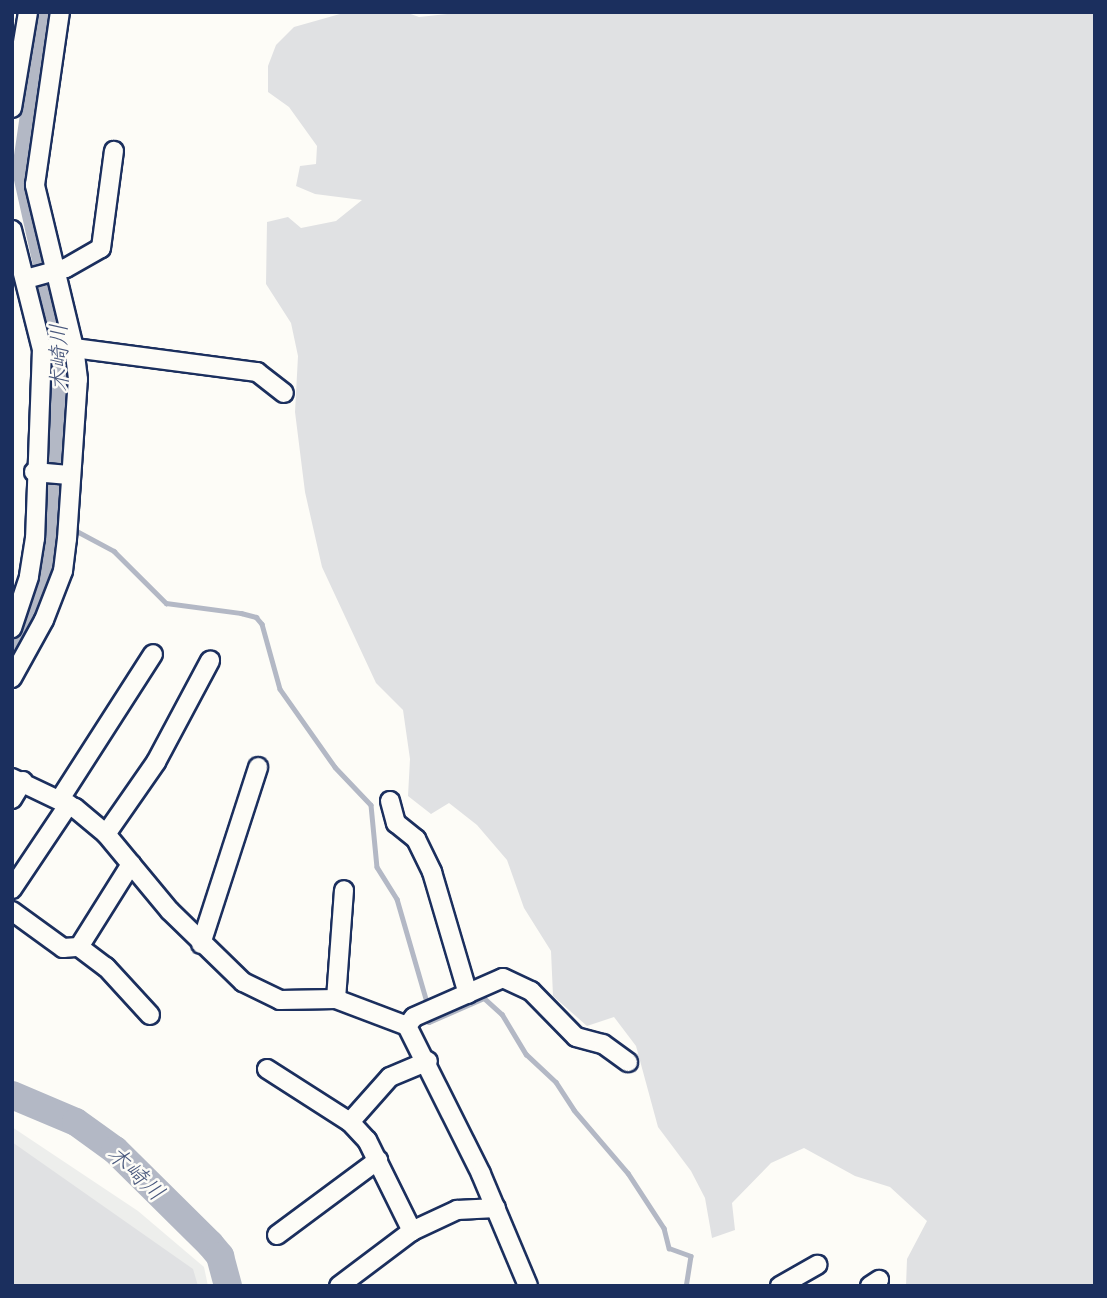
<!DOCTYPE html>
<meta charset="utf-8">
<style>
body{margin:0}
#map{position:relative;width:1107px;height:1298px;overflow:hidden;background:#fdfcf7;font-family:Delius,"Klee One",sans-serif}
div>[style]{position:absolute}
.built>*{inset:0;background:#edeeec}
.green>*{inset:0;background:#e0e1e3}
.stream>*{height:4.5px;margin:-2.25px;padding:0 2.25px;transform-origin:2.25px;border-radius:2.25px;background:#b3b8c5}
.river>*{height:28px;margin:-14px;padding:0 14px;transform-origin:14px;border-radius:14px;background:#b3b8c5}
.roads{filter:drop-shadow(2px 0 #1b2f5e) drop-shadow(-2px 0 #1b2f5e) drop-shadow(0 2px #1b2f5e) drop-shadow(0 -2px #1b2f5e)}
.minor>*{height:18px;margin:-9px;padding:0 9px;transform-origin:9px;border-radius:9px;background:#fdfcf7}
span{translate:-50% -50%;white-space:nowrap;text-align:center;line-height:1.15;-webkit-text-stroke:5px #fdfcf7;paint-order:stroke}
.water-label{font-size:23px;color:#49587d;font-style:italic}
.frame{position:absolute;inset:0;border:14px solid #1b2f5e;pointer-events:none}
</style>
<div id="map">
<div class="built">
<div style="clip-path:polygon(12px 1127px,138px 1211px,204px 1267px,208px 1286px,12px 1286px)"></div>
</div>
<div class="green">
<div style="clip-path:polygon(347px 12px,405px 12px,419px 17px,466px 12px,1095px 12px,1095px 1286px,906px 1286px,907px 1259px,927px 1221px,890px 1187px,855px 1176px,804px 1148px,771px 1163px,732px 1203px,735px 1230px,712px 1238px,705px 1198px,691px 1171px,658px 1127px,636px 1046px,614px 1017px,587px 1026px,553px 996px,551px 951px,524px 908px,507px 860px,477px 825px,449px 803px,431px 814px,408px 796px,410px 759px,403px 710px,376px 683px,322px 567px,305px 492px,295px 412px,298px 356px,291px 323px,266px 284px,267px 222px,288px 217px,301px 228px,336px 221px,362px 200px,315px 194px,296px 186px,300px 166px,316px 164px,317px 146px,289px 107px,268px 92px,268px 66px,276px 45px,294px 27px)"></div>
<div style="clip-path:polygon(12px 1142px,193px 1269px,198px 1286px,12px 1286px)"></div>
</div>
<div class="stream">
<div style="left:73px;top:529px;width:47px;rotate:28.2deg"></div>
<div style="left:114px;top:551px;width:74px;rotate:45deg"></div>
<div style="left:166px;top:603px;width:76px;rotate:7.6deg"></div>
<div style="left:241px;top:613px;width:16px;rotate:15deg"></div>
<div style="left:256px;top:617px;width:9px;rotate:49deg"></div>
<div style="left:262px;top:624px;width:67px;rotate:74.5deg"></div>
<div style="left:280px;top:689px;width:95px;rotate:54.8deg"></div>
<div style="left:335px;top:767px;width:52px;rotate:46.5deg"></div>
<div style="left:371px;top:805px;width:62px;rotate:84.5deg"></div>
<div style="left:377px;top:867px;width:38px;rotate:58deg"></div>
<div style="left:397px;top:899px;width:111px;rotate:73.8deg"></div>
<div style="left:429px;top:1015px;width:7px;rotate:90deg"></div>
<div style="left:429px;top:1022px;width:60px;rotate:-23.6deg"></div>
<div style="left:484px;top:998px;width:24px;rotate:42deg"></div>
<div style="left:502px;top:1014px;width:47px;rotate:59deg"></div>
<div style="left:526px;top:1054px;width:41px;rotate:43deg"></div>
<div style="left:556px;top:1082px;width:33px;rotate:57deg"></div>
<div style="left:574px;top:1110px;width:83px;rotate:49.4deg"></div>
<div style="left:628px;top:1173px;width:66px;rotate:56.8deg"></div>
<div style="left:664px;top:1228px;width:21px;rotate:76deg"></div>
<div style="left:669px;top:1248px;width:23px;rotate:20deg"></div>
<div style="left:691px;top:1256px;width:30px;rotate:99deg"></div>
</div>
<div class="river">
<div style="left:12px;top:659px;width:108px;rotate:-67.2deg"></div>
<div style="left:54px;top:559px;width:35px;rotate:-87deg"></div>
<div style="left:56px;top:524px;width:193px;rotate:-88.2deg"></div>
<div style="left:62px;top:331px;width:165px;rotate:-102.6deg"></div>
<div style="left:26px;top:170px;width:160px;rotate:-81.7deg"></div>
<div style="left:12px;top:1095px;width:69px;rotate:22.9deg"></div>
<div style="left:76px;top:1122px;width:48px;rotate:35.7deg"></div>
<div style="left:115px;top:1150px;width:134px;rotate:44.7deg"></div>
<div style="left:210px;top:1244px;width:16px;rotate:50deg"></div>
<div style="left:220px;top:1256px;width:31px;rotate:75deg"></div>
</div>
<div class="roads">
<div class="minor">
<div style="left:12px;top:108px;width:97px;rotate:-80.5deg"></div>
<div style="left:12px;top:230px;width:123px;rotate:75.9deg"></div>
<div style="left:42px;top:349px;width:189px;rotate:92.1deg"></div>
<div style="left:35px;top:538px;width:39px;rotate:99deg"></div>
<div style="left:29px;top:577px;width:54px;rotate:108.4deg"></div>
<div style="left:26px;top:279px;width:41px;rotate:-15.4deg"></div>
<div style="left:66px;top:268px;width:40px;rotate:-29.7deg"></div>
<div style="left:101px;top:248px;width:98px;rotate:-82.4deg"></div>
<div style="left:42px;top:349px;width:32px;rotate:-2deg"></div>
<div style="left:74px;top:348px;width:185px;rotate:7.5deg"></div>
<div style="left:257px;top:372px;width:34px;rotate:38deg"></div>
<div style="left:34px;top:472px;width:35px;rotate:5deg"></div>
<div style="left:12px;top:678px;width:66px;rotate:-61.1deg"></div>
<div style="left:44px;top:620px;width:53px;rotate:-68.8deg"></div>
<div style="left:63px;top:571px;width:32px;rotate:-83deg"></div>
<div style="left:67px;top:539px;width:160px;rotate:-86.1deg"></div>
<div style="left:78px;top:379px;width:31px;rotate:-97deg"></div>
<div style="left:74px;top:348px;width:168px;rotate:-103.5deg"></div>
<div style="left:35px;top:185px;width:175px;rotate:-81.8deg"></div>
<div style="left:12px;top:778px;width:70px;rotate:25.5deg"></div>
<div style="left:75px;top:808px;width:40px;rotate:40deg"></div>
<div style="left:106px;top:834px;width:100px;rotate:50.3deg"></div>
<div style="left:170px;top:911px;width:102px;rotate:44.2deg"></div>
<div style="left:243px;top:982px;width:41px;rotate:25.9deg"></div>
<div style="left:280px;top:1000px;width:56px;rotate:-1deg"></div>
<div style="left:336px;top:999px;width:76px;rotate:20.8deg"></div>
<div style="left:407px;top:1026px;width:165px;rotate:63.4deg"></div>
<div style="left:481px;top:1174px;width:121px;rotate:67.2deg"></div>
<div style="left:12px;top:799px;width:21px;rotate:-59deg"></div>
<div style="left:60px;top:799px;width:172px;rotate:-57.3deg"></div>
<div style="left:390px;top:801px;width:23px;rotate:75deg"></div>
<div style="left:396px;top:823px;width:26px;rotate:39deg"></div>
<div style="left:416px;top:839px;width:37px;rotate:64deg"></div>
<div style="left:432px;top:872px;width:127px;rotate:73.6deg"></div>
<div style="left:106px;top:834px;width:88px;rotate:-55.2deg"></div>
<div style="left:156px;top:762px;width:115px;rotate:-61.9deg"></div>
<div style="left:12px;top:889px;width:102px;rotate:-56.2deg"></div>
<div style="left:12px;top:911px;width:63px;rotate:36deg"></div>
<div style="left:63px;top:948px;width:16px;rotate:-4deg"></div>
<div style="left:79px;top:947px;width:34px;rotate:37deg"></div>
<div style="left:106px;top:967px;width:65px;rotate:47.5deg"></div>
<div style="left:201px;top:944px;width:186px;rotate:-72.1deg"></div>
<div style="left:79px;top:947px;width:98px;rotate:-57.9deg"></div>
<div style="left:336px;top:999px;width:109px;rotate:-85.8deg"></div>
<div style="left:407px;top:1026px;width:11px;rotate:-52deg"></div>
<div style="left:414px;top:1017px;width:97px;rotate:-23.7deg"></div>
<div style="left:503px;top:978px;width:31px;rotate:25deg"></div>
<div style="left:531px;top:991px;width:64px;rotate:45.6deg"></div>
<div style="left:576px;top:1037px;width:28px;rotate:15deg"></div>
<div style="left:603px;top:1044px;width:31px;rotate:36deg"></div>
<div style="left:267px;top:1069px;width:98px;rotate:32.6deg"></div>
<div style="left:350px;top:1122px;width:25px;rotate:47deg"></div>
<div style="left:367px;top:1140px;width:102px;rotate:63.7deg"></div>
<div style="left:350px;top:1122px;width:60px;rotate:-48.4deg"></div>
<div style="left:390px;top:1077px;width:41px;rotate:-22.8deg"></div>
<div style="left:277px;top:1235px;width:126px;rotate:-36.6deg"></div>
<div style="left:339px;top:1286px;width:91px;rotate:-37deg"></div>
<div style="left:412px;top:1231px;width:50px;rotate:-25deg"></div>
<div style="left:457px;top:1210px;width:39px;rotate:-3deg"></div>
<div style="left:780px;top:1286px;width:43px;rotate:-29.6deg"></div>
<div style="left:870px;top:1286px;width:11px;rotate:-34deg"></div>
</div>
</div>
<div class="water-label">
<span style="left:59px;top:358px;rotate:-91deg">木崎川</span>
<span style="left:136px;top:1173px;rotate:43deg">木崎川</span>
</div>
<div class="frame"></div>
</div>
